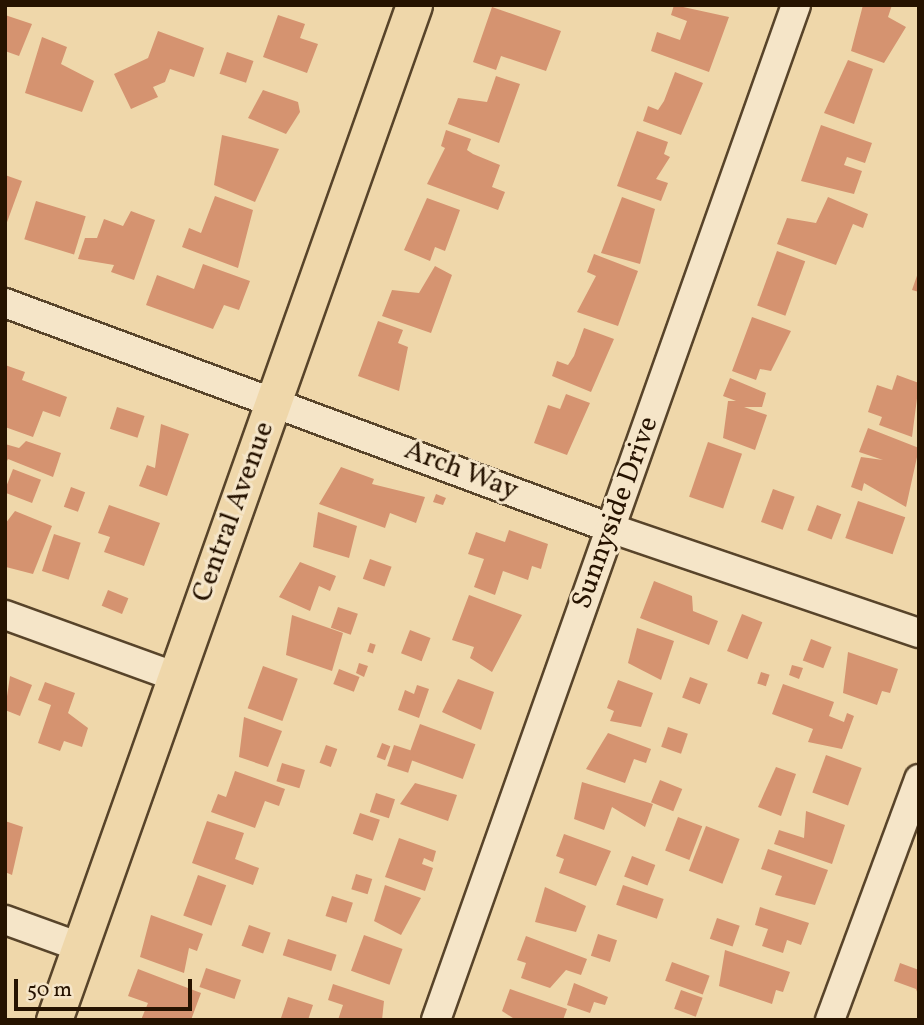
<!DOCTYPE html>
<style>
body{margin:0}
#map{position:relative;width:924px;height:1025px;overflow:hidden;background:#efd7aa;font-family:Vollkorn,serif}
div>[style]{position:absolute}
.building>*{inset:0;background:#d59370;transform-origin:0 0}
.roads{filter:drop-shadow(2px 0 #58442a) drop-shadow(-2px 0 #58442a) drop-shadow(0 2px #58442a) drop-shadow(0 -2px #58442a)}
.minor>*{height:28px;margin:-14px;padding:0 14px;transform-origin:14px;border-radius:14px;background:#f5e5c8}
.major>*{height:35px;margin:-17.5px;padding:0 17.5px;transform-origin:17.5px;border-radius:17.5px;background:#efd7aa}
span{translate:-50% -50%;white-space:nowrap;text-align:center;line-height:1.15;-webkit-text-stroke:6px #f5e5c8;paint-order:stroke}
.street-label{font-size:28px;color:#261300}
.frame{position:absolute;inset:0;border:7px solid #261300;pointer-events:none}
.scale{position:absolute;left:14px;top:979px;width:178px;height:32px;box-sizing:border-box;border:4px solid #261300;border-top:0;padding-left:9px;font-size:21px;line-height:24px;white-space:nowrap;color:#261300;-webkit-text-stroke:5px #f5e5c8;paint-order:stroke}
</style>
<div id="map">
<div class="building">
<div style="clip-path:polygon(674px 5px,729px 17px,709px 72px,651px 51px,657px 32px,680px 40px,687px 21px,671px 15px)"></div>
<div style="clip-path:polygon(863px 5px,892px 5px,888px 17px,906px 27px,884px 63px,851px 51px)"></div>
<div style="clip-path:polygon(492px 7px,561px 31px,546px 71px,501px 56px,496px 70px,473px 62px)"></div>
<div style="clip-path:polygon(5px 15px,32px 24px,19px 56px,5px 51px)"></div>
<div style="clip-path:polygon(278px 15px,305px 24px,300px 38px,318px 44px,307px 73px,263px 57px)"></div>
<div style="clip-path:polygon(158px 31px,204px 48px,194px 77px,170px 69px,165px 82px,153px 87px,158px 97px,131px 109px,114px 74px,148px 58px)"></div>
<div style="clip-path:polygon(42px 37px,67px 47px,61px 64px,94px 81px,82px 112px,25px 93px)"></div>
<div style="left:227px;top:52px;width:28px;height:23px;rotate:19deg"></div>
<div style="clip-path:polygon(848px 60px,873px 69px,854px 124px,824px 113px)"></div>
<div style="clip-path:polygon(675px 72px,703px 83px,681px 135px,643px 121px,648px 106px,658px 110px,664px 101px)"></div>
<div style="clip-path:polygon(496px 76px,520px 84px,499px 143px,448px 124px,458px 98px,487px 102px)"></div>
<div style="clip-path:polygon(263px 90px,298px 102px,300px 112px,286px 134px,248px 118px)"></div>
<div style="clip-path:polygon(821px 125px,872px 143px,865px 163px,847px 157px,844px 165px,862px 171px,854px 194px,801px 181px)"></div>
<div style="clip-path:polygon(446px 130px,471px 139px,467px 150px,473px 154px,500px 165px,492px 187px,505px 192px,498px 210px,427px 184px,445px 148px,441px 146px)"></div>
<div style="clip-path:polygon(637px 131px,668px 142px,664px 154px,670px 157px,656px 179px,668px 183px,661px 201px,617px 186px)"></div>
<div style="clip-path:polygon(222px 135px,279px 149px,255px 202px,214px 185px)"></div>
<div style="clip-path:polygon(5px 175px,22px 181px,6px 225px,5px 225px)"></div>
<div style="clip-path:polygon(215px 196px,253px 210px,238px 268px,182px 247px,189px 228px,201px 233px)"></div>
<div style="clip-path:polygon(622px 197px,655px 209px,640px 264px,601px 253px)"></div>
<div style="clip-path:polygon(828px 197px,868px 214px,863px 228px,853px 224px,836px 265px,777px 244px,787px 218px,816px 223px)"></div>
<div style="clip-path:polygon(427px 198px,460px 210px,445px 251px,435px 247px,430px 261px,404px 250px)"></div>
<div style="left:36px;top:201px;width:52px;height:40px;rotate:17deg"></div>
<div style="clip-path:polygon(131px 211px,155px 220px,134px 280px,111px 272px,114px 265px,78px 259px,85px 238px,97px 238px,104px 219px,123px 226px)"></div>
<div style="left:777px;top:251px;width:30px;height:58px;rotate:20deg"></div>
<div style="clip-path:polygon(594px 254px,638px 271px,618px 326px,577px 312px,596px 276px,587px 272px)"></div>
<div style="clip-path:polygon(203px 264px,250px 281px,239px 310px,224px 305px,213px 329px,146px 305px,157px 275px,194px 289px)"></div>
<div style="clip-path:polygon(435px 266px,452px 275px,431px 333px,382px 316px,392px 290px,419px 293px)"></div>
<div style="clip-path:polygon(919px 270px,919px 292px,912px 290px)"></div>
<div style="clip-path:polygon(752px 317px,791px 331px,771px 371px,760px 369px,756px 380px,732px 371px)"></div>
<div style="clip-path:polygon(378px 321px,403px 330px,398px 343px,408px 347px,399px 391px,358px 376px)"></div>
<div style="clip-path:polygon(584px 328px,614px 339px,591px 392px,552px 376px,557px 361px,568px 365px,574px 356px)"></div>
<div style="clip-path:polygon(5px 365px,25px 372px,22px 380px,67px 397px,60px 417px,43px 411px,33px 437px,5px 427px)"></div>
<div style="clip-path:polygon(897px 375px,919px 383px,912px 437px,879px 425px,882px 417px,868px 412px,877px 385px,892px 390px)"></div>
<div style="clip-path:polygon(730px 378px,766px 393px,762px 407px,744px 407px,767px 415px,755px 450px,723px 438px,728px 401px,736px 401px,723px 396px)"></div>
<div style="clip-path:polygon(566px 394px,590px 403px,567px 455px,534px 443px,548px 405px,560px 409px)"></div>
<div style="left:117px;top:407px;width:29px;height:23px;rotate:18deg"></div>
<div style="clip-path:polygon(161px 424px,189px 434px,167px 496px,139px 486px,147px 465px,155px 468px)"></div>
<div style="clip-path:polygon(868px 428px,919px 448px,906px 507px,864px 483px,862px 491px,851px 487px,861px 457px,883px 460px,859px 452px)"></div>
<div style="clip-path:polygon(26px 441px,61px 453px,53px 477px,8px 459px,5px 465px,5px 444px,19px 448px)"></div>
<div style="left:708px;top:442px;width:36px;height:58px;rotate:19deg"></div>
<div style="clip-path:polygon(341px 467px,374px 479px,372px 484px,425px 497px,416px 523px,390px 513px,385px 528px,319px 504px)"></div>
<div style="left:13px;top:469px;width:30px;height:25px;rotate:21deg"></div>
<div style="left:71px;top:487px;width:15px;height:21px;rotate:20deg"></div>
<div style="left:773px;top:489px;width:23px;height:35px;rotate:20deg"></div>
<div style="clip-path:polygon(436px 494px,446px 498px,443px 505px,433px 502px)"></div>
<div style="left:858px;top:501px;width:50px;height:39px;rotate:19deg"></div>
<div style="clip-path:polygon(109px 505px,160px 523px,144px 566px,104px 552px,110px 537px,98px 533px)"></div>
<div style="left:817px;top:505px;width:26px;height:27px;rotate:21deg"></div>
<div style="clip-path:polygon(15px 511px,52px 526px,33px 574px,6px 567px,5px 524px)"></div>
<div style="clip-path:polygon(318px 512px,357px 526px,349px 558px,313px 547px)"></div>
<div style="clip-path:polygon(509px 530px,548px 544px,541px 569px,532px 566px,528px 580px,503px 571px,495px 595px,474px 587px,484px 559px,468px 554px,476px 532px,505px 542px)"></div>
<div style="left:54px;top:534px;width:28px;height:39px;rotate:18deg"></div>
<div style="left:370px;top:559px;width:23px;height:21px;rotate:20deg"></div>
<div style="clip-path:polygon(300px 562px,336px 576px,330px 591px,319px 586px,310px 611px,279px 597px)"></div>
<div style="clip-path:polygon(654px 581px,692px 596px,693px 611px,718px 621px,709px 645px,640px 618px)"></div>
<div style="left:108px;top:590px;width:22px;height:17px;rotate:22deg"></div>
<div style="clip-path:polygon(469px 595px,522px 615px,492px 672px,470px 658px,474px 647px,452px 640px)"></div>
<div style="left:338px;top:607px;width:21px;height:22px;rotate:19deg"></div>
<div style="left:742px;top:614px;width:22px;height:40px;rotate:22deg"></div>
<div style="clip-path:polygon(292px 615px,343px 633px,332px 671px,286px 655px)"></div>
<div style="clip-path:polygon(637px 628px,674px 641px,661px 680px,628px 663px)"></div>
<div style="left:410px;top:630px;width:22px;height:25px;rotate:21deg"></div>
<div style="left:811px;top:639px;width:22px;height:23px;rotate:21deg"></div>
<div style="left:370px;top:643px;width:6px;height:9px;rotate:18deg"></div>
<div style="clip-path:polygon(848px 652px,898px 669px,890px 693px,882px 691px,877px 705px,843px 693px)"></div>
<div style="clip-path:polygon(359px 663px,368px 666px,364px 677px,356px 673px)"></div>
<div style="clip-path:polygon(792px 665px,803px 668px,799px 679px,789px 675px)"></div>
<div style="left:263px;top:666px;width:37px;height:45px;rotate:20deg"></div>
<div style="left:339px;top:669px;width:22px;height:16px;rotate:21deg"></div>
<div style="left:761px;top:672px;width:9px;height:12px;rotate:18deg"></div>
<div style="clip-path:polygon(10px 676px,32px 685px,20px 716px,5px 710px)"></div>
<div style="left:690px;top:677px;width:19px;height:22px;rotate:21deg"></div>
<div style="clip-path:polygon(458px 679px,494px 692px,481px 730px,442px 712px)"></div>
<div style="clip-path:polygon(618px 680px,653px 693px,641px 727px,610px 721px,614px 711px,607px 708px)"></div>
<div style="clip-path:polygon(45px 682px,75px 693px,68px 713px,88px 728px,82px 747px,64px 741px,60px 751px,38px 743px,51px 705px,38px 700px)"></div>
<div style="clip-path:polygon(783px 684px,834px 702px,829px 716px,844px 722px,847px 713px,854px 716px,842px 749px,808px 742px,813px 729px,772px 714px)"></div>
<div style="clip-path:polygon(417px 685px,429px 689px,419px 718px,398px 710px,405px 690px,414px 694px)"></div>
<div style="clip-path:polygon(244px 717px,282px 731px,268px 767px,239px 757px)"></div>
<div style="left:420px;top:724px;width:59px;height:37px;rotate:20deg"></div>
<div style="left:668px;top:727px;width:21px;height:21px;rotate:19deg"></div>
<div style="clip-path:polygon(608px 733px,651px 749px,646px 763px,634px 759px,625px 783px,586px 769px)"></div>
<div style="left:382px;top:743px;width:9px;height:15px;rotate:21deg"></div>
<div style="left:326px;top:745px;width:12px;height:19px;rotate:20deg"></div>
<div style="left:394px;top:745px;width:22px;height:22px;rotate:18deg"></div>
<div style="left:826px;top:755px;width:38px;height:40px;rotate:20deg"></div>
<div style="left:282px;top:763px;width:24px;height:19px;rotate:17deg"></div>
<div style="clip-path:polygon(776px 767px,796px 774px,781px 816px,758px 807px)"></div>
<div style="clip-path:polygon(235px 771px,285px 789px,279px 806px,265px 801px,255px 828px,211px 812px,218px 794px,226px 797px)"></div>
<div style="left:660px;top:780px;width:24px;height:24px;rotate:22deg"></div>
<div style="clip-path:polygon(582px 782px,653px 804px,645px 827px,612px 807px,604px 830px,574px 819px)"></div>
<div style="clip-path:polygon(415px 783px,457px 795px,448px 821px,400px 804px)"></div>
<div style="left:376px;top:793px;width:20px;height:20px;rotate:18deg"></div>
<div style="clip-path:polygon(806px 811px,845px 825px,832px 864px,774px 844px,779px 830px,804px 838px)"></div>
<div style="left:360px;top:813px;width:21px;height:22px;rotate:19deg"></div>
<div style="left:678px;top:817px;width:26px;height:36px;rotate:21deg"></div>
<div style="clip-path:polygon(5px 821px,23px 827px,12px 875px,5px 872px)"></div>
<div style="clip-path:polygon(207px 821px,244px 833px,235px 859px,259px 868px,253px 885px,192px 863px)"></div>
<div style="left:706px;top:826px;width:36px;height:48px;rotate:21deg"></div>
<div style="clip-path:polygon(564px 834px,611px 851px,596px 886px,559px 873px,564px 859px,556px 856px)"></div>
<div style="clip-path:polygon(399px 838px,436px 851px,433px 862px,424px 858px,422px 864px,433px 868px,425px 891px,385px 877px)"></div>
<div style="clip-path:polygon(768px 849px,828px 870px,815px 905px,775px 895px,782px 876px,761px 869px)"></div>
<div style="left:632px;top:856px;width:25px;height:22px;rotate:21deg"></div>
<div style="left:356px;top:874px;width:17px;height:16px;rotate:17deg"></div>
<div style="left:198px;top:875px;width:30px;height:43px;rotate:20deg"></div>
<div style="clip-path:polygon(385px 885px,421px 898px,401px 935px,374px 921px)"></div>
<div style="left:623px;top:885px;width:43px;height:21px;rotate:19deg"></div>
<div style="clip-path:polygon(545px 887px,586px 906px,576px 932px,535px 922px)"></div>
<div style="left:332px;top:896px;width:22px;height:21px;rotate:18deg"></div>
<div style="clip-path:polygon(760px 907px,809px 923px,801px 945px,787px 940px,783px 953px,762px 946px,768px 929px,755px 925px)"></div>
<div style="clip-path:polygon(151px 915px,203px 934px,197px 951px,189px 948px,184px 973px,140px 957px)"></div>
<div style="left:717px;top:918px;width:24px;height:22px;rotate:19deg"></div>
<div style="left:249px;top:925px;width:23px;height:22px;rotate:20deg"></div>
<div style="left:598px;top:934px;width:20px;height:23px;rotate:18deg"></div>
<div style="left:364px;top:935px;width:41px;height:38px;rotate:20deg"></div>
<div style="clip-path:polygon(526px 936px,587px 959px,581px 975px,566px 970px,550px 988px,521px 978px,526px 963px,517px 960px)"></div>
<div style="left:288px;top:939px;width:51px;height:17px;rotate:18deg"></div>
<div style="clip-path:polygon(725px 950px,790px 972px,783px 992px,776px 990px,772px 1004px,719px 986px)"></div>
<div style="left:672px;top:962px;width:40px;height:20px;rotate:20deg"></div>
<div style="clip-path:polygon(900px 963px,919px 970px,919px 997px,916px 989px,894px 981px)"></div>
<div style="left:206px;top:968px;width:37px;height:20px;rotate:19deg"></div>
<div style="clip-path:polygon(138px 969px,201px 993px,191px 1020px,141px 1020px,148px 1003px,128px 996px)"></div>
<div style="clip-path:polygon(574px 983px,608px 997px,605px 1005px,594px 1002px,590px 1013px,567px 1005px)"></div>
<div style="clip-path:polygon(333px 984px,384px 1001px,382px 1020px,338px 1020px,343px 1005px,328px 1000px)"></div>
<div style="clip-path:polygon(510px 989px,567px 1009px,563px 1020px,516px 1020px,502px 1011px)"></div>
<div style="left:681px;top:990px;width:23px;height:20px;rotate:20deg"></div>
<div style="clip-path:polygon(288px 997px,313px 1005px,308px 1020px,281px 1018px)"></div>
</div>
<div class="roads">
<div class="minor">
<div style="left:5px;top:303px;width:645px;rotate:20.4deg"></div>
<div style="left:610px;top:528px;width:326px;rotate:18.8deg"></div>
<div style="left:5px;top:615px;width:182px;rotate:19.9deg"></div>
<div style="left:5px;top:920px;width:80px;rotate:19.8deg"></div>
<div style="left:436px;top:1020px;width:1077px;rotate:-70.47deg"></div>
<div style="left:830px;top:1020px;width:257px;rotate:-69.7deg"></div>
</div>
<div class="major">
<div style="left:54px;top:1020px;width:1077px;rotate:-70.47deg"></div>
</div>
</div>
<div class="street-label">
<span style="left:461px;top:471px;rotate:21deg">Arch Way</span>
<span style="left:234px;top:512px;rotate:-70deg">Central Avenue</span>
<span style="left:616px;top:513px;rotate:-70deg">Sunnyside Drive</span>
</div>
<div class="frame"></div>
<div class="scale">50 m</div>
</div>
